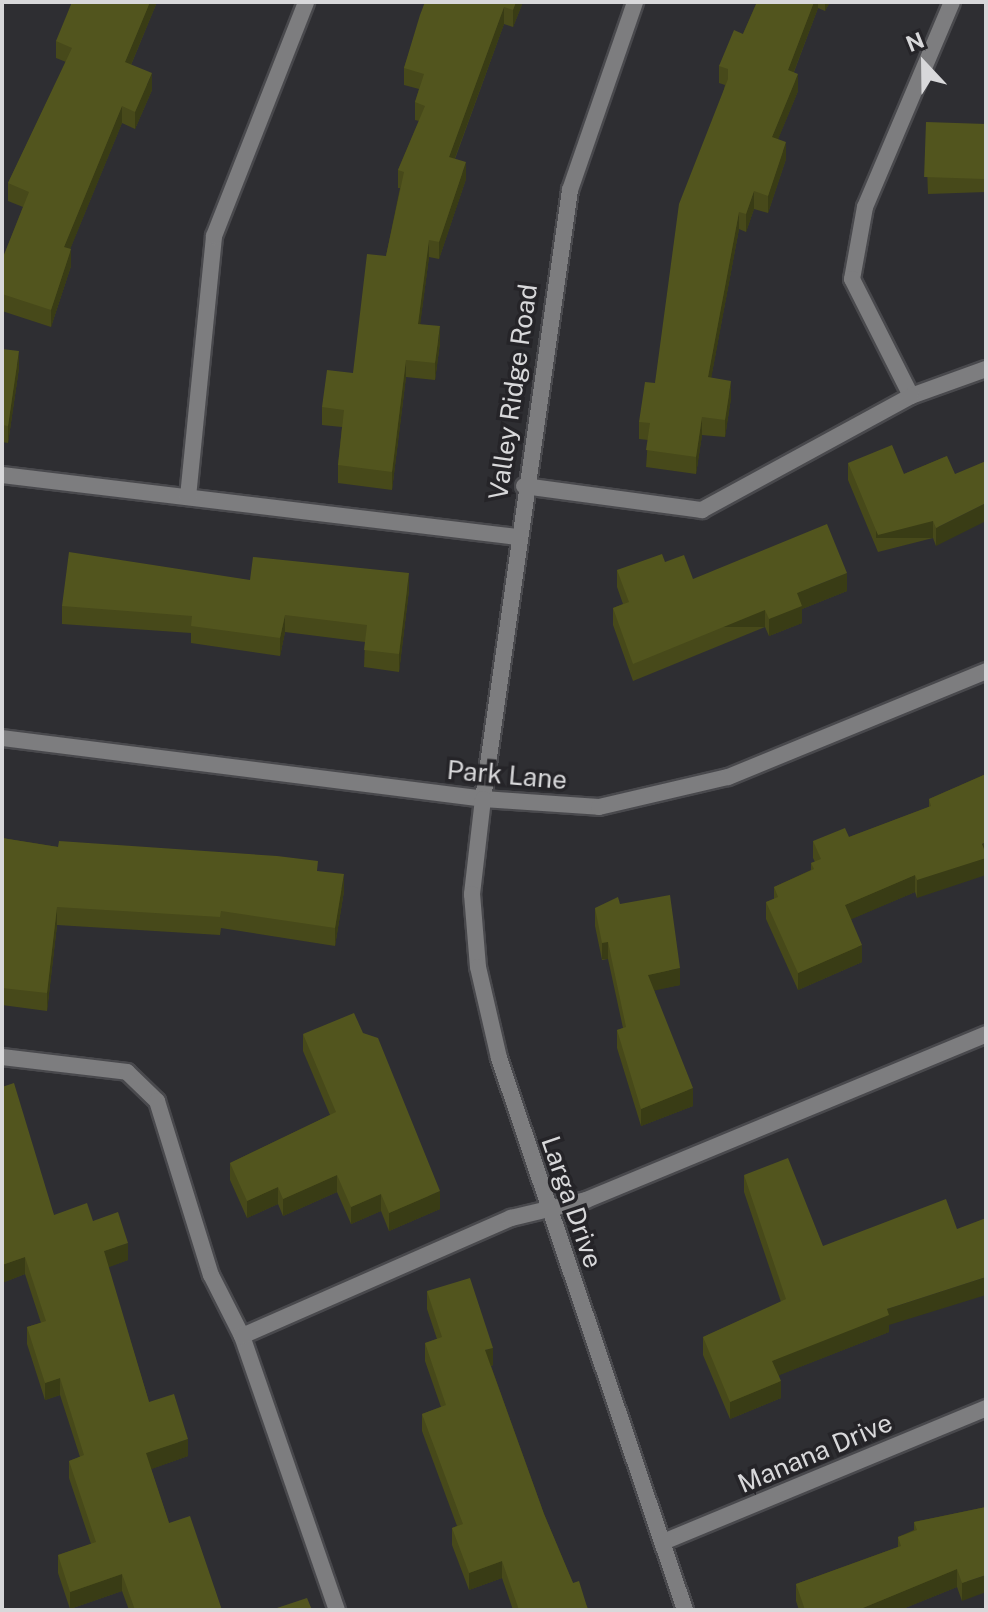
<!DOCTYPE html>
<style>
body{margin:0}
#map{position:relative;width:988px;height:1612px;overflow:hidden;background:#2e2e32;font-family:"Public Sans",sans-serif}
div>[style]{position:absolute}
.roads{filter:drop-shadow(2px 0 #49494d) drop-shadow(-2px 0 #49494d) drop-shadow(0 2px #49494d) drop-shadow(0 -2px #49494d)}
.service>*{height:16px;margin:-8px;padding:0 8px;transform-origin:8px;border-radius:8px;background:#7d7d7f}
.minor>*{height:16px;margin:-8px;padding:0 8px;transform-origin:8px;border-radius:8px;background:#7d7d7f}
.tertiary>*{height:16px;margin:-8px;padding:0 8px;transform-origin:8px;border-radius:8px;background:#7d7d7f}
.wall>*{inset:0;background:#47491a}
.shaded-wall>*{inset:0;background:#393c15;transform-origin:0 0}
.building>*{inset:0;background:#52551e;transform-origin:0 0}
span{translate:-50% -50%;white-space:nowrap;text-align:center;line-height:1.15;-webkit-text-stroke:7px #252428;paint-order:stroke}
.street-label{font-size:26px;color:#d8d8da}
.frame{position:absolute;inset:0;border:4px solid #d8d8da;pointer-events:none}
.north{position:absolute;left:884px;top:24px;width:80px;height:80px;-webkit-text-stroke:6px #252428;paint-order:stroke;rotate:338deg;font-size:22px;font-weight:700;line-height:32px;text-align:center;color:#d8d8da}
.north::after{content:'';display:block;margin:auto;width:28px;height:36px;background:#d8d8da;clip-path:polygon(50% 0,100% 100%,50% 72%,0 100%)}
</style>
<div id="map">
<div class="roads">
<div class="service">
<div style="left:952px;top:2px;width:223px;rotate:113deg"></div>
<div style="left:865px;top:207px;width:73px;rotate:100.2deg"></div>
<div style="left:852px;top:279px;width:131px;rotate:63.2deg"></div>
<div style="left:911px;top:396px;width:80px;rotate:-19.8deg"></div>
<div style="left:2px;top:475px;width:519px;rotate:6.86deg"></div>
<div style="left:524px;top:486px;width:180px;rotate:7.7deg"></div>
<div style="left:702px;top:510px;width:238px;rotate:-28.6deg"></div>
<div style="left:188px;top:497px;width:262px;rotate:-84.3deg"></div>
<div style="left:214px;top:236px;width:251px;rotate:-68.5deg"></div>
<div style="left:2px;top:1057px;width:126px;rotate:6.8deg"></div>
<div style="left:127px;top:1072px;width:42px;rotate:44deg"></div>
<div style="left:157px;top:1101px;width:182px;rotate:72.8deg"></div>
<div style="left:211px;top:1275px;width:68px;rotate:63.1deg"></div>
<div style="left:242px;top:1336px;width:290px;rotate:70.9deg"></div>
<div style="left:242px;top:1336px;width:294px;rotate:-23.7deg"></div>
<div style="left:511px;top:1218px;width:77px;rotate:-13.5deg"></div>
<div style="left:586px;top:1200px;width:433px;rotate:-22.5deg"></div>
</div>
<div class="minor">
<div style="left:483px;top:799px;width:615px;rotate:-81.87deg"></div>
<div style="left:570px;top:190px;width:199px;rotate:-70.9deg"></div>
<div style="left:663px;top:1542px;width:350px;rotate:-22.5deg"></div>
</div>
<div class="tertiary">
<div style="left:2px;top:738px;width:485px;rotate:7.2deg"></div>
<div style="left:483px;top:799px;width:116px;rotate:3.9deg"></div>
<div style="left:599px;top:807px;width:132px;rotate:-13.1deg"></div>
<div style="left:728px;top:777px;width:279px;rotate:-22.3deg"></div>
<div style="left:483px;top:799px;width:96px;rotate:96.6deg"></div>
<div style="left:472px;top:894px;width:73px;rotate:85.3deg"></div>
<div style="left:478px;top:967px;width:93px;rotate:77deg"></div>
<div style="left:499px;top:1058px;width:582px;rotate:71.38deg"></div>
</div>
</div>
<div class="wall">
<div style="clip-path:polygon(157px 2px,131px 65px,152px 90px,135px 129px,122px 123px,70px 249px,71px 266px,51px 327px,2px 311px,2px 260px,23px 207px,8px 201px,8px 183px,66px 62px,56px 58px,56px 41px)"></div>
<div style="clip-path:polygon(425px 2px,523px 2px,513px 27px,504px 24px,455px 159px,466px 179px,439px 259px,429px 257px,420px 324px,440px 343px,435px 380px,406px 377px,392px 490px,338px 483px,338px 465px,342px 427px,322px 425px,322px 407px,353px 373px,386px 256px,400px 188px,398px 188px,398px 170px,419px 121px,415px 120px,415px 102px,419px 89px,404px 85px,404px 68px)"></div>
<div style="clip-path:polygon(757px 2px,830px 2px,825px 11px,818px 8px,794px 72px,798px 91px,778px 139px,786px 159px,768px 213px,754px 209px,746px 232px,739px 229px,711px 378px,731px 398px,725px 437px,702px 435px,696px 474px,646px 467px,648px 440px,639px 439px,639px 422px,655px 383px,725px 85px,719px 83px,719px 66px,743px 34px)"></div>
<div style="clip-path:polygon(986px 124px,986px 192px,928px 194px,926px 140px)"></div>
<div style="clip-path:polygon(2px 349px,19px 368px,8px 443px,2px 442px)"></div>
<div style="clip-path:polygon(947px 456px,936px 546px,933px 538px,878px 552px,848px 480px,848px 463px,904px 474px)"></div>
<div style="clip-path:polygon(665px 562px,693px 579px,847px 591px,802px 609px,802px 623px,769px 636px,765px 627px,633px 681px,613px 625px,613px 608px,623px 604px,617px 587px,617px 570px)"></div>
<div style="clip-path:polygon(250px 580px,409px 590px,399px 672px,364px 667px,365px 642px,285px 632px,280px 656px,191px 643px,191px 633px,62px 624px,62px 606px)"></div>
<div style="clip-path:polygon(986px 774px,917px 898px,915px 892px,851px 919px,862px 962px,798px 990px,766px 919px,766px 902px,774px 899px,774px 887px,811px 870px,811px 863px,815px 862px,813px 858px,813px 841px,849px 837px,929px 807px,929px 799px)"></div>
<div style="clip-path:polygon(2px 838px,58px 847px,318px 871px,344px 891px,335px 946px,221px 928px,220px 935px,57px 925px,47px 1011px,2px 1005px)"></div>
<div style="clip-path:polygon(620px 904px,680px 985px,654px 990px,693px 1106px,641px 1126px,617px 1048px,617px 1030px,623px 1028px,608px 959px,602px 960px,595px 926px,595px 908px)"></div>
<div style="clip-path:polygon(303px 1034px,440px 1209px,389px 1231px,381px 1211px,351px 1224px,337px 1192px,283px 1216px,278px 1204px,247px 1218px,230px 1180px,230px 1163px,330px 1115px,303px 1051px)"></div>
<div style="clip-path:polygon(2px 1087px,54px 1215px,93px 1221px,128px 1260px,108px 1267px,149px 1402px,188px 1456px,151px 1469px,169px 1523px,222px 1610px,129px 1610px,122px 1591px,70px 1609px,58px 1573px,58px 1555px,91px 1544px,69px 1478px,69px 1461px,80px 1457px,60px 1395px,45px 1400px,27px 1344px,27px 1327px,41px 1323px,25px 1274px,2px 1283px)"></div>
<div style="clip-path:polygon(744px 1175px,823px 1246px,889px 1325px,889px 1332px,779px 1375px,781px 1398px,730px 1419px,703px 1355px,703px 1337px,781px 1302px,744px 1192px)"></div>
<div style="clip-path:polygon(427px 1291px,493px 1365px,491px 1366px,544px 1514px,573px 1583px,589px 1610px,513px 1610px,502px 1578px,469px 1590px,452px 1545px,452px 1528px,457px 1526px,422px 1431px,422px 1414px,441px 1407px,425px 1361px,425px 1343px,437px 1339px,427px 1309px)"></div>
<div style="clip-path:polygon(986px 1507px,962px 1601px,957px 1587px,900px 1610px,799px 1610px,796px 1601px,796px 1584px,898px 1547px,898px 1537px,914px 1530px,914px 1522px)"></div>
</div>
<div class="shaded-wall">
<div style="clip-path:polygon(150px 2px,157px 2px,125px 79px,125px 62px)"></div>
<div style="clip-path:polygon(516px 2px,523px 2px,513px 27px,513px 10px)"></div>
<div style="clip-path:polygon(814px 2px,818px 2px,818px 8px,788px 87px,788px 70px)"></div>
<div style="clip-path:polygon(825px 2px,830px 2px,825px 11px)"></div>
<div style="clip-path:polygon(504px 7px,504px 24px,449px 174px,449px 157px)"></div>
<div style="clip-path:polygon(152px 73px,152px 90px,135px 129px,135px 112px)"></div>
<div style="clip-path:polygon(798px 74px,798px 91px,772px 154px,772px 137px)"></div>
<div style="clip-path:polygon(122px 106px,122px 123px,64px 264px,64px 247px)"></div>
<div style="clip-path:polygon(786px 142px,786px 159px,768px 213px,768px 196px)"></div>
<div style="clip-path:polygon(466px 162px,466px 179px,439px 259px,439px 242px)"></div>
<div style="clip-path:polygon(754px 191px,754px 209px,746px 232px,746px 214px)"></div>
<div style="clip-path:polygon(739px 212px,739px 229px,708px 395px,708px 377px)"></div>
<div style="clip-path:polygon(429px 240px,429px 257px,418px 341px,418px 324px)"></div>
<div style="clip-path:polygon(71px 249px,71px 266px,51px 327px,51px 310px)"></div>
<div style="clip-path:polygon(440px 326px,440px 343px,435px 380px,435px 363px)"></div>
<div style="clip-path:polygon(19px 351px,19px 368px,8px 443px,8px 426px)"></div>
<div style="clip-path:polygon(406px 360px,406px 377px,392px 490px,392px 472px)"></div>
<div style="clip-path:polygon(731px 381px,731px 398px,725px 437px,725px 420px)"></div>
<div style="clip-path:polygon(702px 417px,702px 435px,696px 474px,696px 457px)"></div>
<div style="clip-path:polygon(986px 503px,986px 521px,936px 546px,936px 528px)"></div>
<div style="left:933px;top:521px;width:17px;height:57px;rotate:90deg"></div>
<div style="clip-path:polygon(409px 573px,409px 590px,399px 672px,399px 654px)"></div>
<div style="clip-path:polygon(847px 573px,847px 591px,802px 609px,802px 623px,769px 636px,769px 619px,797px 593px)"></div>
<div style="left:765px;top:610px;width:17px;height:143px;rotate:90deg"></div>
<div style="clip-path:polygon(285px 615px,285px 632px,280px 656px,280px 638px)"></div>
<div style="clip-path:polygon(986px 842px,986px 875px,917px 898px,917px 880px)"></div>
<div style="clip-path:polygon(344px 874px,344px 891px,335px 946px,335px 928px)"></div>
<div style="clip-path:polygon(915px 875px,915px 892px,845px 922px,845px 905px)"></div>
<div style="clip-path:polygon(57px 907px,57px 925px,47px 1011px,47px 993px)"></div>
<div style="left:608px;top:942px;width:17px;height:6px;rotate:90deg"></div>
<div style="clip-path:polygon(862px 945px,862px 962px,798px 990px,798px 973px)"></div>
<div style="clip-path:polygon(680px 968px,680px 985px,648px 992px,648px 975px)"></div>
<div style="clip-path:polygon(693px 1088px,693px 1106px,641px 1126px,641px 1109px)"></div>
<div style="clip-path:polygon(337px 1175px,337px 1192px,283px 1216px,283px 1199px)"></div>
<div style="clip-path:polygon(278px 1187px,278px 1204px,247px 1218px,247px 1201px)"></div>
<div style="clip-path:polygon(440px 1191px,440px 1209px,389px 1231px,389px 1213px)"></div>
<div style="clip-path:polygon(381px 1194px,381px 1211px,351px 1224px,351px 1207px)"></div>
<div style="clip-path:polygon(128px 1243px,128px 1260px,104px 1269px,104px 1251px)"></div>
<div style="clip-path:polygon(25px 1257px,25px 1274px,2px 1283px,2px 1265px)"></div>
<div style="clip-path:polygon(986px 1277px,986px 1295px,889px 1325px,889px 1332px,772px 1378px,772px 1361px,887px 1309px)"></div>
<div style="clip-path:polygon(493px 1348px,493px 1365px,485px 1368px,485px 1350px)"></div>
<div style="clip-path:polygon(60px 1378px,60px 1395px,45px 1400px,45px 1383px)"></div>
<div style="clip-path:polygon(781px 1381px,781px 1398px,730px 1419px,730px 1402px)"></div>
<div style="clip-path:polygon(188px 1439px,188px 1456px,146px 1471px,146px 1453px)"></div>
<div style="clip-path:polygon(502px 1561px,502px 1578px,469px 1590px,469px 1573px)"></div>
<div style="clip-path:polygon(957px 1569px,957px 1587px,900px 1610px,858px 1610px)"></div>
<div style="clip-path:polygon(122px 1574px,122px 1591px,70px 1609px,70px 1592px)"></div>
<div style="clip-path:polygon(986px 1575px,986px 1592px,962px 1601px,962px 1583px)"></div>
</div>
<div class="building">
<div style="clip-path:polygon(72px 2px,150px 2px,125px 62px,152px 73px,135px 112px,122px 106px,64px 247px,71px 249px,51px 310px,2px 294px,2px 260px,29px 192px,8px 183px,72px 48px,56px 41px)"></div>
<div style="clip-path:polygon(425px 2px,516px 2px,513px 10px,504px 7px,449px 157px,466px 162px,439px 242px,429px 240px,418px 324px,440px 326px,435px 363px,406px 360px,392px 472px,338px 465px,344px 410px,322px 407px,327px 370px,353px 373px,367px 254px,386px 256px,404px 172px,398px 170px,425px 106px,415px 102px,424px 74px,404px 68px,420px 15px)"></div>
<div style="clip-path:polygon(757px 2px,814px 2px,788px 70px,798px 74px,772px 137px,786px 142px,768px 196px,754px 191px,746px 214px,739px 212px,708px 377px,731px 381px,725px 420px,702px 417px,696px 457px,646px 450px,650px 423px,639px 422px,645px 382px,655px 383px,679px 204px,728px 79px,728px 69px,719px 66px,734px 30px,743px 34px)"></div>
<div style="left:926px;top:122px;width:60px;height:55px;rotate:2deg"></div>
<div style="clip-path:polygon(2px 349px,19px 351px,8px 426px,2px 425px)"></div>
<div style="clip-path:polygon(892px 445px,904px 474px,947px 456px,955px 474px,986px 461px,986px 503px,936px 528px,933px 521px,878px 535px,848px 463px)"></div>
<div style="clip-path:polygon(827px 524px,847px 573px,797px 593px,802px 606px,769px 619px,765px 610px,633px 664px,613px 608px,629px 602px,617px 570px,662px 554px,665px 562px,684px 555px,693px 579px)"></div>
<div style="clip-path:polygon(69px 552px,250px 580px,253px 557px,409px 573px,399px 654px,364px 650px,367px 625px,285px 615px,280px 638px,191px 626px,192px 616px,62px 606px)"></div>
<div style="clip-path:polygon(986px 774px,986px 842px,982px 844px,986px 854px,986px 858px,917px 880px,915px 875px,845px 905px,862px 945px,798px 973px,766px 902px,778px 897px,774px 887px,814px 869px,811px 863px,821px 859px,813px 841px,845px 828px,849px 837px,931px 806px,929px 799px)"></div>
<div style="clip-path:polygon(2px 838px,58px 847px,59px 841px,277px 856px,318px 861px,317px 871px,344px 874px,335px 928px,221px 911px,220px 917px,57px 907px,47px 993px,2px 988px)"></div>
<div style="clip-path:polygon(670px 895px,680px 968px,648px 975px,693px 1088px,641px 1109px,617px 1030px,626px 1027px,608px 942px,602px 943px,595px 908px,618px 897px,620px 904px)"></div>
<div style="clip-path:polygon(354px 1013px,363px 1033px,378px 1038px,440px 1191px,389px 1213px,381px 1194px,351px 1207px,337px 1175px,283px 1199px,278px 1187px,247px 1201px,230px 1163px,336px 1112px,303px 1034px)"></div>
<div style="clip-path:polygon(14px 1083px,54px 1215px,87px 1203px,93px 1221px,118px 1212px,128px 1243px,104px 1251px,149px 1402px,174px 1394px,188px 1439px,146px 1453px,169px 1523px,190px 1516px,222px 1610px,135px 1610px,122px 1574px,70px 1592px,58px 1555px,96px 1542px,69px 1461px,84px 1455px,60px 1378px,45px 1383px,27px 1327px,46px 1321px,25px 1257px,2px 1265px,2px 1087px)"></div>
<div style="clip-path:polygon(788px 1158px,823px 1246px,946px 1199px,957px 1229px,986px 1218px,986px 1277px,887px 1309px,889px 1315px,772px 1361px,781px 1381px,730px 1402px,703px 1337px,786px 1299px,744px 1175px)"></div>
<div style="clip-path:polygon(470px 1278px,493px 1348px,485px 1350px,544px 1514px,573px 1583px,579px 1581px,588px 1610px,519px 1610px,502px 1561px,469px 1573px,452px 1528px,463px 1524px,422px 1414px,446px 1405px,425px 1343px,442px 1337px,427px 1291px)"></div>
<div style="clip-path:polygon(986px 1507px,986px 1575px,962px 1583px,957px 1569px,858px 1610px,805px 1610px,796px 1584px,901px 1546px,898px 1537px,917px 1530px,914px 1522px)"></div>
<div style="clip-path:polygon(307px 1598px,312px 1610px,271px 1610px)"></div>
</div>
<div class="street-label">
<span style="left:513px;top:392px;rotate:-82deg">Valley Ridge Road</span>
<span style="left:507px;top:775px;rotate:5deg">Park Lane</span>
<span style="left:572px;top:1202px;rotate:71deg">Larga Drive</span>
<span style="left:815px;top:1453px;rotate:-23deg">Manana Drive</span>
</div>
<div class="frame"></div>
<div class="north">N</div>
</div>
